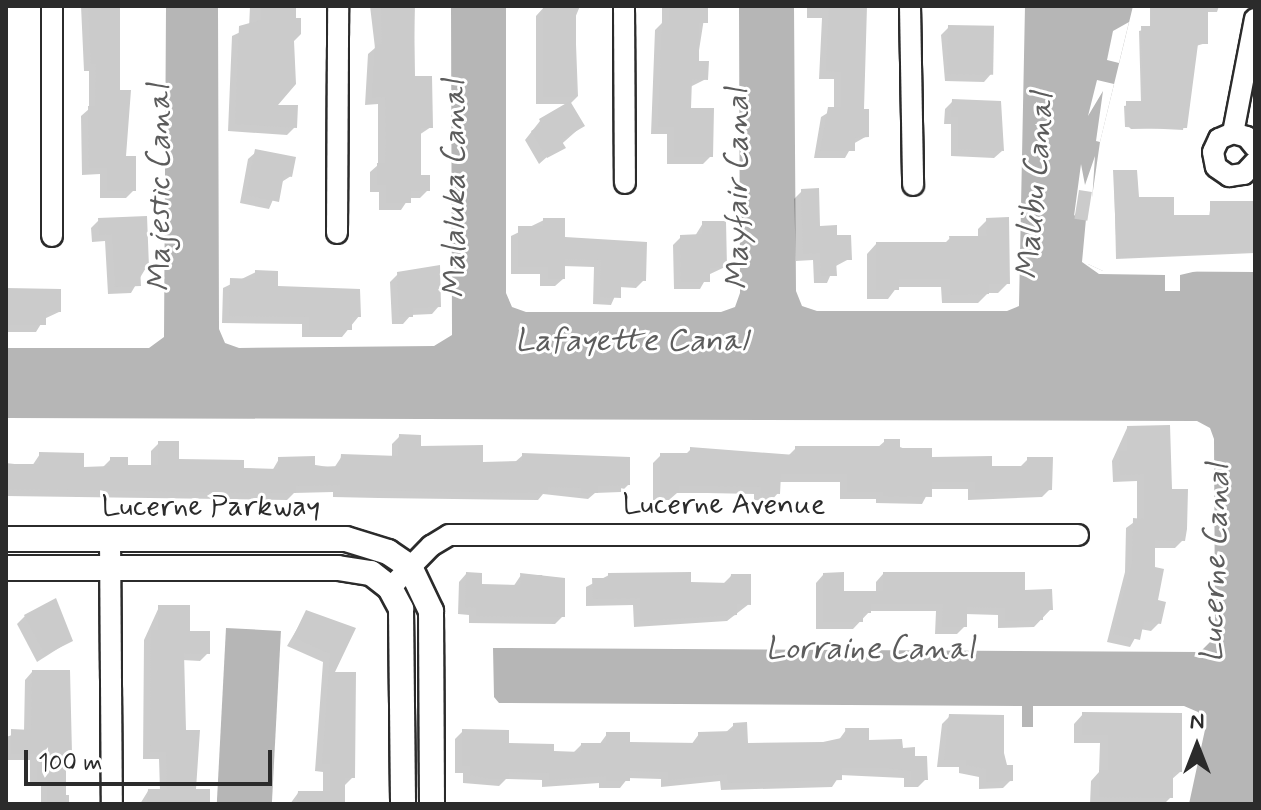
<!DOCTYPE html>
<style>
body{margin:0}
#map{position:relative;width:1261px;height:810px;overflow:hidden;background:#fff;font-family:Mynerve,sans-serif}
div>[style]{position:absolute}
.water>*{inset:0;background:#b6b6b6;transform-origin:0 0}
.pier>*{inset:0;background:#fff}
.shadow>*{inset:0;background:#0003}
.building>*{inset:0;background:#cbcbcb;transform-origin:0 0}
.roads{filter:drop-shadow(2px 0 #2b2b2b) drop-shadow(-2px 0 #2b2b2b) drop-shadow(0 2px #2b2b2b) drop-shadow(0 -2px #2b2b2b)}
.minor>*{height:20px;margin:-10px;padding:0 10px;transform-origin:10px;border-radius:10px;background:#fff}
.tertiary>*{height:24px;margin:-12px;padding:0 12px;transform-origin:12px;border-radius:12px;background:#fff}
span{translate:-50% -50%;white-space:nowrap;text-align:center;line-height:1.15;-webkit-text-stroke:6px #fff;paint-order:stroke}
.street-label{font-size:30px;color:#2b2b2b}
.water-label{font-size:32px;color:#5c5c5c;font-style:italic}
.frame{position:absolute;inset:0;border:8px solid #2b2b2b;pointer-events:none}
.north{position:absolute;left:1157px;top:706px;width:80px;height:80px;-webkit-text-stroke:6px #fff;paint-order:stroke;rotate:0deg;font-size:22px;font-weight:700;line-height:32px;text-align:center;color:#2b2b2b}
.north::after{content:'';display:block;margin:auto;width:28px;height:36px;background:#2b2b2b;clip-path:polygon(50% 0,100% 100%,50% 72%,0 100%)}
.scale{position:absolute;left:24px;top:750px;width:248px;height:36px;box-sizing:border-box;border:4px solid #2b2b2b;border-top:0;padding-left:10px;font-size:24px;line-height:28px;white-space:nowrap;color:#2b2b2b;-webkit-text-stroke:6px #fff;paint-order:stroke}
</style>
<div id="map">
<div class="water">
<div style="clip-path:polygon(166px 6px,218px 6px,219px 329px,225px 343px,239px 348px,434px 346px,452px 335px,451px 6px,506px 6px,506px 293px,512px 307px,526px 312px,721px 312px,735px 307px,740px 293px,739px 6px,794px 6px,796px 291px,802px 306px,817px 311px,1007px 311px,1019px 306px,1025px 6px,1133px 6px,1100px 142px,1084px 253px,1088px 264px,1103px 271px,1255px 272px,1255px 804px,1189px 804px,1206px 725px,1198px 712px,1184px 706px,1033px 706px,1033px 727px,1022px 727px,1022px 706px,499px 703px,494px 697px,493px 648px,1200px 652px,1214px 638px,1215px 626px,1214px 439px,1210px 428px,1197px 421px,6px 418px,6px 348px,149px 348px,164px 337px)"></div>
<div style="left:226px;top:628px;width:55px;height:176px;rotate:3deg"></div>
</div>
<div class="pier">
<div style="clip-path:polygon(1129px 22px,1119px 63px,1107px 60px,1113px 31px)"></div>
<div style="clip-path:polygon(1097px 80px,1114px 84px,1100px 142px,1096px 141px,1103px 91px,1088px 116px)"></div>
<div style="clip-path:polygon(1095px 156px,1088px 264px,1103px 271px,1197px 271px,1180px 275px,1180px 291px,1165px 291px,1165px 275px,1099px 274px,1082px 262px,1088px 197px,1074px 216px,1081px 164px,1085px 185px)"></div>
</div>
<div class="shadow">
<div style="clip-path:polygon(81px 6px,118px 6px,118px 92px,124px 158px,134px 190px,126px 198px,100px 198px,100px 174px,82px 175px,81px 116px,89px 109px,89px 71px,84px 71px)"></div>
<div style="clip-path:polygon(250px 6px,294px 6px,292px 40px,273px 107px,295px 127px,287px 135px,228px 131px,232px 36px,249px 28px)"></div>
<div style="clip-path:polygon(370px 6px,415px 6px,413px 78px,431px 127px,419px 135px,419px 177px,428px 190px,420px 198px,409px 198px,401px 210px,379px 210px,379px 192px,370px 192px,370px 172px,378px 165px,378px 104px,365px 105px,368px 54px,375px 48px)"></div>
<div style="clip-path:polygon(545px 6px,580px 6px,575px 18px,578px 96px,570px 104px,582px 126px,539px 164px,525px 140px,540px 121px,568px 104px,536px 104px,536px 16px)"></div>
<div style="clip-path:polygon(662px 6px,706px 6px,697px 63px,706px 79px,690px 87px,689px 110px,711px 156px,703px 164px,667px 164px,667px 134px,651px 134px,655px 30px,662px 23px)"></div>
<div style="clip-path:polygon(807px 6px,865px 6px,862px 111px,867px 136px,853px 144px,845px 158px,814px 158px,821px 117px,834px 109px,834px 79px,819px 79px,822px 18px,807px 18px)"></div>
<div style="clip-path:polygon(941px 6px,990px 6px,988px 8px)"></div>
<div style="clip-path:polygon(1150px 6px,1219px 6px,1217px 12px,1206px 12px,1206px 43px,1196px 46px,1183px 130px,1125px 127px,1124px 106px,1141px 103px,1139px 31px,1150px 28px)"></div>
<div style="clip-path:polygon(949px 27px,991px 74px,984px 82px,945px 81px,941px 35px)"></div>
<div style="clip-path:polygon(953px 101px,1002px 151px,994px 158px,951px 156px,951px 124px,944px 124px,945px 109px)"></div>
<div style="clip-path:polygon(256px 152px,291px 176px,280px 183px,269px 209px,240px 203px,248px 159px)"></div>
<div style="clip-path:polygon(1114px 172px,1138px 199px,1172px 217px,1209px 217px,1211px 203px,1255px 203px,1255px 253px,1116px 259px)"></div>
<div style="clip-path:polygon(802px 191px,818px 228px,835px 237px,849px 259px,834px 267px,827px 283px,814px 283px,813px 260px,796px 261px,794px 199px)"></div>
<div style="clip-path:polygon(99px 220px,147px 266px,131px 293px,108px 294px,105px 241px,92px 242px,91px 228px)"></div>
<div style="clip-path:polygon(544px 220px,563px 239px,644px 280px,636px 288px,619px 287px,611px 305px,593px 304px,594px 267px,563px 266px,563px 279px,555px 286px,540px 286px,540px 274px,511px 274px,511px 236px)"></div>
<div style="clip-path:polygon(987px 220px,1008px 283px,998px 293px,988px 293px,978px 303px,942px 303px,941px 287px,897px 287px,888px 299px,867px 299px,867px 254px,876px 244px,944px 244px,950px 238px,978px 238px,978px 229px)"></div>
<div style="clip-path:polygon(703px 223px,725px 267px,708px 275px,700px 289px,674px 289px,673px 245px,681px 237px,695px 236px)"></div>
<div style="clip-path:polygon(256px 272px,276px 288px,359px 316px,342px 337px,302px 337px,302px 324px,222px 323px,223px 288px)"></div>
<div style="clip-path:polygon(398px 274px,439px 306px,432px 314px,411px 315px,403px 324px,392px 324px,390px 282px)"></div>
<div style="clip-path:polygon(6px 290px,59px 312px,44px 319px,36px 332px,6px 332px)"></div>
<div style="clip-path:polygon(1127px 428px,1170px 491px,1183px 540px,1175px 548px,1153px 548px,1159px 623px,1151px 631px,1140px 629px,1130px 647px,1107px 642px,1125px 572px,1126px 528px,1137px 520px,1137px 481px,1113px 482px,1112px 461px)"></div>
<div style="clip-path:polygon(400px 436px,419px 448px,481px 464px,515px 462px,523px 455px,628px 485px,621px 492px,595px 493px,588px 499px,543px 494px,538px 500px,378px 498px,333px 497px,333px 492px,294px 493px,287px 500px,6px 496px,6px 463px,32px 466px,40px 454px,82px 469px,103px 467px,111px 459px,126px 467px,151px 467px,151px 451px,159px 443px,177px 461px,272px 471px,279px 459px,334px 468px,342px 456px,392px 458px,392px 444px)"></div>
<div style="clip-path:polygon(885px 441px,930px 459px,990px 468px,1020px 467px,1028px 459px,1050px 489px,1042px 497px,968px 500px,968px 489px,930px 489px,922px 504px,876px 503px,876px 499px,840px 499px,840px 482px,779px 482px,778px 493px,771px 501px,754px 500px,754px 494px,707px 493px,677px 493px,669px 500px,653px 500px,653px 463px,661px 455px,685px 455px,691px 449px,788px 456px,796px 448px,877px 448px)"></div>
<div style="clip-path:polygon(466px 574px,480px 586px,513px 587px,521px 575px,542px 575px,563px 616px,555px 624px,469px 623px,469px 615px,458px 614px,459px 582px)"></div>
<div style="clip-path:polygon(883px 574px,1023px 592px,1051px 609px,1034px 627px,998px 628px,998px 615px,965px 614px,965px 626px,957px 634px,935px 634px,936px 611px,870px 611px,853px 629px,816px 629px,816px 583px,823px 575px,842px 593px,876px 593px,876px 582px)"></div>
<div style="clip-path:polygon(609px 575px,689px 584px,724px 583px,731px 576px,749px 604px,727px 621px,634px 627px,633px 605px,586px 606px,586px 587px)"></div>
<div style="clip-path:polygon(159px 607px,208px 653px,200px 661px,182px 660px,184px 732px,194px 791px,208px 804px,140px 804px,148px 791px,160px 791px,159px 759px,143px 759px,144px 640px)"></div>
<div style="clip-path:polygon(307px 612px,353px 629px,332px 674px,353px 777px,345px 785px,343px 804px,290px 804px,298px 793px,323px 793px,323px 772px,315px 771px,323px 662px,287px 646px)"></div>
<div style="clip-path:polygon(25px 616px,70px 641px,37px 662px,17px 624px)"></div>
<div style="clip-path:polygon(32px 672px,70px 753px,64px 758px,64px 795px,69px 795px,69px 804px,41px 804px,41px 786px,30px 786px,30px 760px,6px 760px,6px 737px,24px 731px,25px 680px)"></div>
<div style="clip-path:polygon(1083px 714px,1180px 772px,1171px 780px,1171px 797px,1164px 804px,1090px 804px,1091px 781px,1099px 772px,1100px 743px,1074px 743px,1074px 724px)"></div>
<div style="clip-path:polygon(950px 716px,1002px 753px,1011px 780px,1003px 788px,979px 789px,979px 777px,959px 773px,959px 767px,937px 767px,942px 724px)"></div>
<div style="clip-path:polygon(734px 725px,746px 745px,823px 744px,838px 741px,846px 730px,867px 742px,901px 750px,913px 758px,926px 779px,918px 787px,904px 787px,904px 778px,840px 775px,832px 787px,721px 790px,720px 781px,661px 787px,661px 779px,628px 778px,620px 788px,599px 788px,599px 783px,542px 787px,542px 780px,506px 779px,499px 786px,463px 783px,463px 773px,455px 773px,455px 739px,463px 731px,507px 745px,572px 754px,581px 745px,599px 745px,607px 734px,628px 744px,691px 745px,699px 734px,725px 733px)"></div>
</div>
<div class="building">
<div style="clip-path:polygon(88px 6px,120px 6px,120px 90px,131px 90px,126px 156px,136px 156px,136px 191px,107px 191px,107px 168px,89px 168px,88px 106px,95px 106px,96px 64px,91px 64px)"></div>
<div style="clip-path:polygon(261px 6px,296px 6px,296px 18px,301px 18px,301px 34px,294px 41px,296px 84px,278px 105px,298px 105px,297px 128px,235px 124px,239px 26px,261px 20px)"></div>
<div style="clip-path:polygon(381px 6px,414px 6px,415px 76px,432px 76px,433px 128px,421px 128px,421px 175px,430px 175px,430px 191px,411px 191px,411px 203px,386px 203px,386px 185px,377px 185px,377px 163px,385px 163px,386px 144px,385px 97px,372px 98px,375px 45px,382px 44px)"></div>
<div style="left:543px;top:6px;width:33px;height:91px"></div>
<div style="clip-path:polygon(669px 6px,708px 6px,708px 23px,699px 23px,699px 61px,709px 61px,708px 80px,692px 79px,691px 108px,714px 108px,713px 157px,674px 157px,674px 127px,658px 127px,662px 20px,669px 20px)"></div>
<div style="clip-path:polygon(829px 6px,867px 6px,864px 109px,869px 109px,869px 137px,855px 138px,855px 151px,820px 151px,828px 107px,841px 107px,841px 72px,826px 71px)"></div>
<div style="clip-path:polygon(1151px 6px,1208px 6px,1208px 44px,1198px 44px,1187px 128px,1131px 129px,1126px 124px,1126px 101px,1143px 101px,1141px 26px,1151px 26px)"></div>
<div style="left:948px;top:25px;width:46px;height:49px;rotate:1deg"></div>
<div style="clip-path:polygon(952px 99px,1001px 101px,1004px 151px,958px 149px,958px 117px,951px 117px)"></div>
<div style="clip-path:polygon(570px 101px,585px 126px,561px 140px,566px 148px,547px 158px,531px 131px,542px 125px,539px 119px)"></div>
<div style="clip-path:polygon(255px 149px,296px 157px,292px 177px,284px 175px,279px 202px,246px 195px)"></div>
<div style="clip-path:polygon(1113px 170px,1137px 170px,1139px 197px,1174px 197px,1174px 215px,1210px 215px,1210px 201px,1255px 201px,1255px 251px,1117px 258px)"></div>
<div style="clip-path:polygon(819px 188px,820px 226px,837px 225px,837px 235px,851px 235px,852px 260px,836px 260px,837px 276px,821px 276px,820px 253px,803px 254px,801px 189px)"></div>
<div style="left:1079px;top:190px;width:13px;height:29px;rotate:9deg"></div>
<div style="clip-path:polygon(147px 216px,149px 267px,140px 267px,141px 286px,115px 287px,112px 234px,99px 235px,98px 218px)"></div>
<div style="clip-path:polygon(1009px 217px,1010px 284px,989px 284px,989px 294px,950px 295px,950px 279px,899px 279px,899px 290px,876px 290px,876px 242px,950px 242px,949px 236px,987px 236px,986px 218px)"></div>
<div style="clip-path:polygon(543px 218px,565px 218px,565px 237px,647px 242px,646px 281px,621px 280px,621px 298px,600px 297px,601px 260px,565px 259px,565px 279px,548px 279px,548px 267px,518px 267px,518px 226px,543px 226px)"></div>
<div style="clip-path:polygon(702px 221px,726px 221px,727px 267px,710px 268px,710px 282px,681px 282px,680px 235px,702px 234px)"></div>
<div style="clip-path:polygon(440px 265px,441px 307px,413px 308px,413px 317px,399px 317px,397px 272px)"></div>
<div style="clip-path:polygon(255px 270px,278px 271px,278px 286px,360px 289px,361px 317px,352px 317px,352px 330px,309px 330px,309px 317px,229px 316px,230px 278px,255px 279px)"></div>
<div style="clip-path:polygon(6px 288px,61px 289px,61px 312px,46px 312px,46px 325px,6px 325px)"></div>
<div style="clip-path:polygon(1170px 425px,1172px 489px,1188px 489px,1187px 529px,1185px 541px,1155px 540px,1155px 567px,1164px 569px,1158px 600px,1166px 602px,1161px 624px,1144px 621px,1140px 640px,1113px 634px,1132px 562px,1133px 518px,1144px 519px,1144px 474px,1120px 475px,1119px 451px,1127px 451px,1127px 426px)"></div>
<div style="clip-path:polygon(399px 434px,421px 435px,421px 446px,483px 445px,483px 462px,522px 461px,522px 453px,630px 457px,630px 485px,598px 486px,598px 493px,581px 493px,581px 488px,548px 487px,548px 493px,340px 490px,340px 485px,296px 486px,296px 493px,277px 493px,6px 489px,6px 464px,39px 464px,39px 452px,84px 453px,84px 467px,110px 466px,110px 457px,128px 457px,128px 465px,158px 465px,158px 441px,179px 441px,179px 459px,244px 460px,244px 468px,278px 469px,278px 457px,315px 456px,315px 467px,340px 466px,341px 454px,398px 456px)"></div>
<div style="clip-path:polygon(884px 439px,900px 439px,900px 448px,932px 448px,932px 457px,992px 456px,992px 466px,1027px 466px,1027px 457px,1053px 457px,1052px 490px,975px 493px,975px 482px,932px 482px,932px 497px,883px 496px,883px 492px,847px 492px,847px 474px,781px 474px,780px 494px,761px 493px,761px 487px,716px 486px,679px 486px,679px 493px,660px 493px,660px 453px,690px 453px,690px 447px,795px 455px,795px 446px,884px 446px)"></div>
<div style="clip-path:polygon(466px 572px,482px 573px,482px 584px,521px 585px,520px 573px,565px 578px,565px 617px,476px 616px,476px 608px,465px 607px)"></div>
<div style="clip-path:polygon(691px 572px,691px 582px,730px 583px,731px 574px,751px 574px,751px 605px,737px 604px,737px 615px,640px 621px,640px 598px,593px 599px,592px 578px,608px 578px,608px 573px)"></div>
<div style="clip-path:polygon(844px 572px,844px 591px,883px 591px,883px 572px,1025px 572px,1025px 590px,1052px 589px,1053px 610px,1043px 610px,1043px 620px,1005px 621px,1005px 608px,967px 607px,967px 627px,942px 627px,943px 604px,871px 604px,871px 613px,863px 613px,863px 622px,823px 622px,823px 573px)"></div>
<div style="clip-path:polygon(56px 598px,73px 641px,45px 655px,24px 615px)"></div>
<div style="clip-path:polygon(158px 605px,190px 605px,190px 631px,210px 631px,210px 654px,184px 653px,186px 730px,200px 730px,196px 789px,210px 789px,210px 804px,147px 804px,148px 789px,167px 789px,166px 752px,150px 752px,151px 630px,158px 630px)"></div>
<div style="clip-path:polygon(306px 610px,356px 628px,335px 672px,356px 672px,355px 778px,345px 778px,345px 804px,297px 804px,298px 791px,330px 791px,330px 764px,322px 764px,330px 654px,293px 637px)"></div>
<div style="clip-path:polygon(32px 670px,70px 670px,72px 754px,66px 754px,66px 804px,47px 804px,47px 780px,37px 780px,37px 754px,11px 754px,11px 729px,31px 730px)"></div>
<div style="clip-path:polygon(1082px 712px,1182px 713px,1182px 772px,1173px 772px,1173px 798px,1099px 797px,1099px 770px,1108px 770px,1108px 735px,1082px 735px)"></div>
<div style="clip-path:polygon(949px 714px,1004px 715px,1004px 753px,1007px 765px,1013px 765px,1013px 781px,986px 782px,986px 769px,966px 765px,966px 760px,944px 760px)"></div>
<div style="clip-path:polygon(747px 722px,748px 743px,823px 742px,846px 737px,845px 728px,869px 728px,869px 740px,902px 739px,903px 748px,915px 747px,915px 756px,927px 756px,928px 780px,911px 780px,911px 771px,884px 768px,842px 768px,842px 780px,728px 783px,727px 774px,668px 780px,668px 772px,630px 771px,630px 781px,606px 781px,606px 776px,549px 780px,549px 773px,509px 772px,509px 779px,490px 779px,470px 775px,470px 766px,462px 766px,462px 729px,509px 730px,509px 743px,554px 744px,554px 751px,581px 752px,581px 743px,606px 743px,606px 732px,630px 732px,630px 742px,698px 743px,698px 732px,733px 731px,733px 723px)"></div>
</div>
<div class="roads">
<div class="minor">
<div style="left:52px;top:6px;width:230px;rotate:90deg"></div>
<div style="left:624px;top:6px;width:177px;rotate:89.7deg"></div>
<div style="left:910px;top:6px;width:179px;rotate:89deg"></div>
<div style="left:1233px;top:133px;width:116px;rotate:-79.1deg"></div>
<div style="left:1255px;top:147px;width:13px;rotate:-129deg"></div>
<div style="left:1247px;top:137px;width:15px;rotate:-164deg"></div>
<div style="left:1233px;top:133px;width:15px;rotate:157deg"></div>
<div style="left:1219px;top:139px;width:14px;rotate:115deg"></div>
<div style="left:1213px;top:152px;width:15px;rotate:79deg"></div>
<div style="left:1216px;top:167px;width:16px;rotate:35deg"></div>
<div style="left:1229px;top:176px;width:15px;rotate:-8deg"></div>
<div style="left:1244px;top:174px;width:16px;rotate:-47deg"></div>
<div style="left:337px;top:233px;width:227px;rotate:-89.7deg"></div>
<div style="left:110px;top:539px;width:265px;rotate:89.6deg"></div>
<div style="left:390px;top:588px;width:59px;rotate:-45.7deg"></div>
<div style="left:431px;top:546px;width:21px;rotate:-31deg"></div>
<div style="left:449px;top:535px;width:629px"></div>
</div>
<div class="tertiary">
<div style="left:6px;top:539px;width:340px"></div>
<div style="left:346px;top:539px;width:44px;rotate:17.2deg"></div>
<div style="left:388px;top:552px;width:27px;rotate:34deg"></div>
<div style="left:410px;top:567px;width:49px;rotate:64.5deg"></div>
<div style="left:431px;top:611px;width:193px;rotate:89.7deg"></div>
<div style="left:6px;top:568px;width:332px"></div>
<div style="left:338px;top:568px;width:33px;rotate:9deg"></div>
<div style="left:371px;top:573px;width:24px;rotate:38deg"></div>
<div style="left:390px;top:588px;width:24px;rotate:62deg"></div>
<div style="left:401px;top:609px;width:195px;rotate:89.4deg"></div>
</div>
</div>
<div class="street-label">
<span style="left:724px;top:505px">Lucerne Avenue</span>
<span style="left:211px;top:507px">Lucerne Parkway</span>
</div>
<div class="water-label">
<span style="left:1036px;top:186px;rotate:-85deg">Malibu Canal</span>
<span style="left:160px;top:188px;rotate:-90deg">Majestic Canal</span>
<span style="left:455px;top:189px;rotate:-90deg">Malaluka Canal</span>
<span style="left:738px;top:189px;rotate:-90deg">Mayfair Canal</span>
<span style="left:631px;top:341px">Lafayette Canal</span>
<span style="left:1216px;top:563px;rotate:-88deg">Lucerne Canal</span>
<span style="left:870px;top:649px">Lorraine Canal</span>
</div>
<div class="frame"></div>
<div class="north">N</div>
<div class="scale">100 m</div>
</div>
